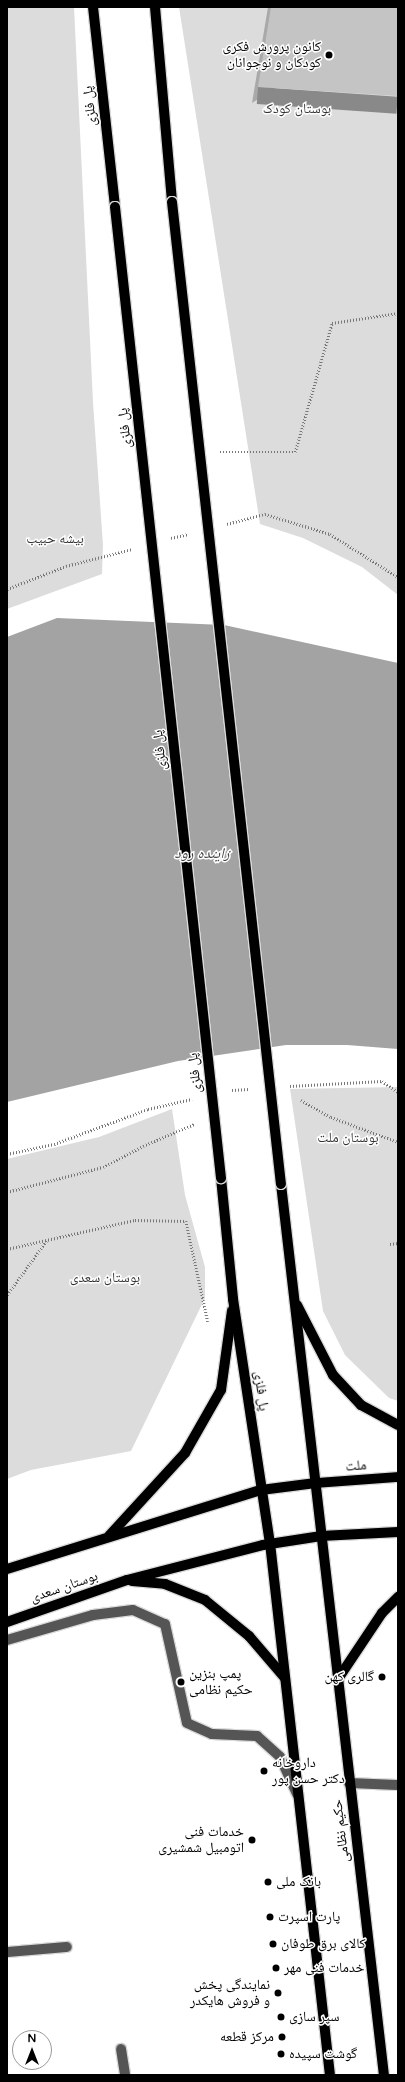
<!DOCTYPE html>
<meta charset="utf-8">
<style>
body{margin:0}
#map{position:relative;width:405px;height:2082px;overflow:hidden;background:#fff;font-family:"Varela Round","Noto Naskh Arabic",sans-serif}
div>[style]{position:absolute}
.green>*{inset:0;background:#dcdcdc}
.water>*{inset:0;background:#a3a3a3}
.path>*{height:2.5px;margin-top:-1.25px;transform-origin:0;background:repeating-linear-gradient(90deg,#777 0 1px,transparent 0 3px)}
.roads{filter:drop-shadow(1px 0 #dbdbdb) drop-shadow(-1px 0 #dbdbdb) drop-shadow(0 1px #dbdbdb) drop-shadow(0 -1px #dbdbdb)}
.minor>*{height:10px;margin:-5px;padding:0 5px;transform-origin:5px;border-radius:5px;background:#555}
.major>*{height:10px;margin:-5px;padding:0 5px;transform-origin:5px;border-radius:5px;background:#000}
.bridges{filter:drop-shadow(1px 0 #dbdbdb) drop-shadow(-1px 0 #dbdbdb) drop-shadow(0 1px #dbdbdb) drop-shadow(0 -1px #dbdbdb)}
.major-bridge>*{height:10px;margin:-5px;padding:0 5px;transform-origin:5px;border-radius:5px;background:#000}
.wall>*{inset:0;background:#a9a9a9}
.shaded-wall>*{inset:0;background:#898989;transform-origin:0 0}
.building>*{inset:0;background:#c4c4c4}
.dots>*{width:11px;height:11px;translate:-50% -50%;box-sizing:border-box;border:2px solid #fff;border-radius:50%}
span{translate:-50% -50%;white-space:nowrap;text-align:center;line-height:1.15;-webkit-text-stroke:3px #fff;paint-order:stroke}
.poi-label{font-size:14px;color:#000}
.right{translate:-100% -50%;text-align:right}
.left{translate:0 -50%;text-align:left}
.street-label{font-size:14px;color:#000}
.park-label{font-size:14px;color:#333}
.water-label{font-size:15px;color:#444;font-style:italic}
.frame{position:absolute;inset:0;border:8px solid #000;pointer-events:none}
.north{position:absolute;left:12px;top:2030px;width:40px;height:40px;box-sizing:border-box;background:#fff;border:1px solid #999;border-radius:50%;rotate:0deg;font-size:11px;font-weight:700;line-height:16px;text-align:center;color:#000}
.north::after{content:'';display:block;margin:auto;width:14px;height:18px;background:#000;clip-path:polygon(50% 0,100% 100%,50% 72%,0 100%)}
</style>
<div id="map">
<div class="green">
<div style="clip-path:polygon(7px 7px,74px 7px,93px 402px,103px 545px,102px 574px,7px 609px)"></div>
<div style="clip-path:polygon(179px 7px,398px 7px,398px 595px,362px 567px,303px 538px,260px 524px)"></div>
<div style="clip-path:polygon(398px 1087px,398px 1401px,389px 1398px,345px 1355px,323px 1311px,290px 1089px)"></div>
<div style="clip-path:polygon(172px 1109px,185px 1195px,205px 1267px,205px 1298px,131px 1451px,31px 1470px,7px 1479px,7px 1159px,99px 1137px)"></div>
</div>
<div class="water">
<div style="clip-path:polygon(57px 618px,224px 625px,398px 663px,398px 1049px,347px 1045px,286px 1045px,178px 1061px,7px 1102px,7px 637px)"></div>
</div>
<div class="path">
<div style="left:220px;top:452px;width:75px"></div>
<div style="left:295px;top:452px;width:134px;rotate:-74deg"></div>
<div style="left:332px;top:323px;width:67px;rotate:-8.6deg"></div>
<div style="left:227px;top:524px;width:39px;rotate:-15deg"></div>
<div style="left:265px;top:514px;width:68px;rotate:17.1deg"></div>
<div style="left:330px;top:534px;width:80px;rotate:32.3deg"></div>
<div style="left:171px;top:538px;width:17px;rotate:-13deg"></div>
<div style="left:7px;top:589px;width:63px;rotate:-21.3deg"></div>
<div style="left:66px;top:566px;width:68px;rotate:-14.4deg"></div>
<div style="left:290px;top:1086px;width:92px;rotate:-3.1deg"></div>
<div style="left:382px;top:1081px;width:19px;rotate:35deg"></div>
<div style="left:232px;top:1090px;width:17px;rotate:-3deg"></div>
<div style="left:301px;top:1100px;width:34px;rotate:30deg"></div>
<div style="left:331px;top:1117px;width:72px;rotate:20.5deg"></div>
<div style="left:7px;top:1154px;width:48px;rotate:-12deg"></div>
<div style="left:54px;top:1144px;width:100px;rotate:-20.4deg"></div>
<div style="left:148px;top:1109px;width:45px;rotate:-12.8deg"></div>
<div style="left:7px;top:1192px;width:99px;rotate:-14.6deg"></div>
<div style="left:103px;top:1167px;width:45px;rotate:-27.7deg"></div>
<div style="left:143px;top:1146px;width:56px;rotate:-23.3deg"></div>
<div style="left:390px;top:1244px;width:8px;rotate:-7deg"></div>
<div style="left:7px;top:1249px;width:131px;rotate:-12.8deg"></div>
<div style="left:135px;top:1220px;width:51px;rotate:1.1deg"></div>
<div style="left:186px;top:1221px;width:103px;rotate:77.7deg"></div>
<div style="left:7px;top:1295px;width:68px;rotate:-54deg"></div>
</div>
<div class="roads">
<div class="minor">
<div style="left:7px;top:1640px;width:90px;rotate:-16.2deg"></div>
<div style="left:93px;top:1615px;width:40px;rotate:-7.1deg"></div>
<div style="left:133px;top:1610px;width:35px;rotate:24deg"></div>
<div style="left:165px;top:1624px;width:101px;rotate:77.5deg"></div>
<div style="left:187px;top:1723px;width:27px;rotate:24deg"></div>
<div style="left:212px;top:1734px;width:45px;rotate:2.5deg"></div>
<div style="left:257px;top:1736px;width:31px;rotate:42deg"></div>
<div style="left:280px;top:1757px;width:41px;rotate:65.3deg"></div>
<div style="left:349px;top:1783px;width:49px;rotate:2.3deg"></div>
<div style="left:7px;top:1952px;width:60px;rotate:-4.8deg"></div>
<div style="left:121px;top:2049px;width:26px;rotate:81deg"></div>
</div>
<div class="major">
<div style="left:93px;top:7px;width:201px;rotate:83.7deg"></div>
<div style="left:155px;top:7px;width:196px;rotate:85deg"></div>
<div style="left:221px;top:1178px;width:122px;rotate:84.3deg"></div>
<div style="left:233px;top:1299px;width:247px;rotate:81.4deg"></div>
<div style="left:270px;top:1543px;width:535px;rotate:83.57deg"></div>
<div style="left:281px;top:1184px;width:897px;rotate:83.41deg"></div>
<div style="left:297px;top:1305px;width:79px;rotate:62.8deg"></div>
<div style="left:333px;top:1375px;width:41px;rotate:47deg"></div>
<div style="left:361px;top:1405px;width:42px;rotate:28.4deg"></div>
<div style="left:109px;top:1536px;width:113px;rotate:-47.5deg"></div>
<div style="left:185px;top:1453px;width:73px;rotate:-60.3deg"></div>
<div style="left:221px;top:1390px;width:80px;rotate:-82.1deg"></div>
<div style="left:7px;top:1569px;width:266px;rotate:-17.3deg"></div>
<div style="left:261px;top:1490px;width:55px;rotate:-7.3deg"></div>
<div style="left:316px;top:1483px;width:82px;rotate:-4.2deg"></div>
<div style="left:132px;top:1581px;width:33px;rotate:5deg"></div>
<div style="left:165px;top:1584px;width:43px;rotate:21.8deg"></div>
<div style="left:205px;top:1600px;width:57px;rotate:39.3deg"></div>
<div style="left:249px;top:1636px;width:55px;rotate:49.4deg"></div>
<div style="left:7px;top:1622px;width:127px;rotate:-19.3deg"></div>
<div style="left:127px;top:1580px;width:140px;rotate:-14.4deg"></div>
<div style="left:263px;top:1545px;width:59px;rotate:-8.8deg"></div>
<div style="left:321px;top:1536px;width:77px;rotate:-3deg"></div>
<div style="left:338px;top:1679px;width:79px;rotate:-56.3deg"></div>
<div style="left:382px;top:1613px;width:23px;rotate:-45deg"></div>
</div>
</div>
<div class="bridges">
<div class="major-bridge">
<div style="left:172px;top:202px;width:988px;rotate:83.67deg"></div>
<div style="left:115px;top:207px;width:977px;rotate:83.77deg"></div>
</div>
</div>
<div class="wall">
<div style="clip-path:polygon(268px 7px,398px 7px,252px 103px)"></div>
</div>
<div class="shaded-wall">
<div style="left:258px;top:87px;width:140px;height:17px;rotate:4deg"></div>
</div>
<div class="building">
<div style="clip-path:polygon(271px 7px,398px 7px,398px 96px,258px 87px)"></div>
</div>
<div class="dots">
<div style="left:329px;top:55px;background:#000"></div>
<div style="left:382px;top:1677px;background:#000"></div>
<div style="left:181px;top:1682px;background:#000"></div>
<div style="left:264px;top:1771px;background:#000"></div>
<div style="left:252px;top:1840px;background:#000"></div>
<div style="left:268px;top:1882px;background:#000"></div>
<div style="left:270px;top:1917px;background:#000"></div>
<div style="left:273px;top:1944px;background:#000"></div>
<div style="left:276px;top:1968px;background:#000"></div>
<div style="left:278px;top:1993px;background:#000"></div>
<div style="left:281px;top:2017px;background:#000"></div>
<div style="left:282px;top:2037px;background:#000"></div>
<div style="left:281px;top:2054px;background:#000"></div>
</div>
<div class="poi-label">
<span class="right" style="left:321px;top:55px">کانون پرورش فکری<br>کودکان و نوجوانان</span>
<span class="left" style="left:189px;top:1682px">پمپ بنزین<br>حکیم نظامی</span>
<span class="right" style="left:374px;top:1677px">گالری کهن</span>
<span class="left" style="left:272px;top:1771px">داروخانه<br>دکتر حسن پور</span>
<span class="right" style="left:244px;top:1840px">خدمات فنی<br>اتومبیل شمشیری</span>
<span class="left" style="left:276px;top:1882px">بانک ملی</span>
<span class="left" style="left:278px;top:1917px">پارت اسپرت</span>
<span class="left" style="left:281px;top:1944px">کالای برق طوفان</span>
<span class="left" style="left:284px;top:1968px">خدمات فنی مهر</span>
<span class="right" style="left:270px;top:1993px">نمایندگی پخش<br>و فروش هایکدر</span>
<span class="left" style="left:289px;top:2017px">سپر سازی</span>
<span class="right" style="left:274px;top:2037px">مرکز قطعه</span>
<span class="left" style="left:289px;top:2054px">گوشت سپیده</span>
</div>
<div class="street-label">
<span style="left:90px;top:106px;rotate:-96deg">پل فلزی</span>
<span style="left:125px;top:428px;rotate:-96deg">پل فلزی</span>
<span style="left:160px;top:750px;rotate:-96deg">پل فلزی</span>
<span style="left:195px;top:1073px;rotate:-96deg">پل فلزی</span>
<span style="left:261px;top:1391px;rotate:82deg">پل فلزی</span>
<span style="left:356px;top:1466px;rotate:-4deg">ملت</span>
<span style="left:64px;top:1587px;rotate:-19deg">بوستان سعدی</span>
<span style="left:341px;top:1831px;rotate:-97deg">حکیم نظامی</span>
</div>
<div class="park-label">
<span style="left:297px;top:109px">بوستان کودک</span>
<span style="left:55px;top:539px">بیشه حبیب</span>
<span style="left:348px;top:1138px">بوستان ملت</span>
<span style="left:105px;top:1278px">بوستان سعدی</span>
</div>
<div class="water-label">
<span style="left:202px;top:854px">زاینده رود</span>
</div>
<div class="frame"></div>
<div class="north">N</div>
</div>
